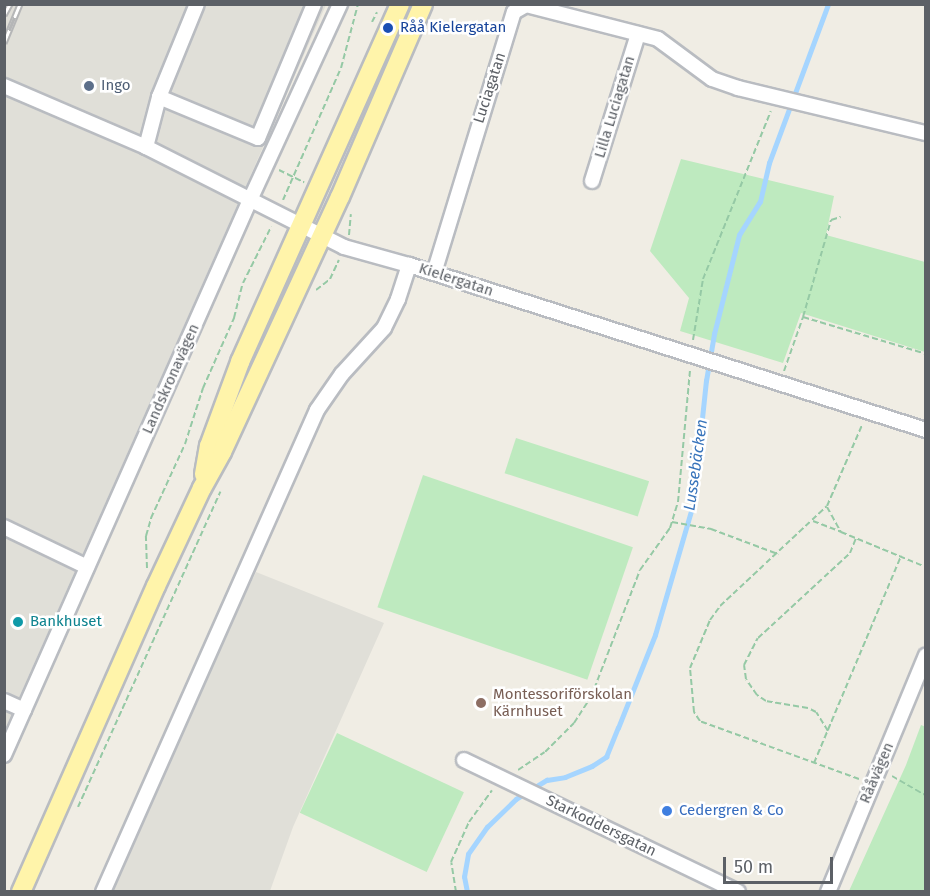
<!DOCTYPE html>
<meta charset="utf-8">
<style>
body{margin:0}
#map{position:relative;width:930px;height:896px;overflow:hidden;background:#f0ede4;font-family:"Fira Sans",sans-serif}
div>[style]{position:absolute}
.industrial>*{inset:0;background:#e0dfd8}
.green>*{inset:0;background:#beeabf;transform-origin:0 0}
.stream>*{height:4.5px;margin:-2.25px;padding:0 2.25px;transform-origin:2.25px;border-radius:2.25px;background:#a5d5ff}
.path>*{height:2px;margin-top:-1px;transform-origin:0;background:repeating-linear-gradient(90deg,#95c9a5 0 6px,transparent 0 9px)}
.roads{filter:drop-shadow(2px 0 #b9bcc1) drop-shadow(-2px 0 #b9bcc1) drop-shadow(0 2px #b9bcc1) drop-shadow(0 -2px #b9bcc1)}
.minor>*{height:14px;margin:-7px;padding:0 7px;transform-origin:7px;border-radius:7px;background:#fff}
.major>*{height:18px;margin:-9px;padding:0 9px;transform-origin:9px;border-radius:9px;background:#fff4aa}
.rail>*{height:7px;margin-top:-3.5px;transform-origin:0;background:repeating-linear-gradient(90deg,#fff 0 14px,#b5b6b7 0 28px);box-sizing:border-box;border-block:2px solid #b5b6b7}
.dots>*{width:16px;height:16px;translate:-50% -50%;box-sizing:border-box;border:3px solid #fff;border-radius:50%}
span{translate:-50% -50%;white-space:nowrap;text-align:center;line-height:1.15;-webkit-text-stroke:5px #fff;paint-order:stroke}
.transit-label{font-size:15px;color:#164399}
.left{translate:0 -50%;text-align:left}
.service-label{font-size:15px;color:#4e5e75}
.street-label{font-size:15px;color:#5c6066}
.culture-label{font-size:15px;color:#0d838f}
.education-label{font-size:15px;color:#785e54}
.shop-label{font-size:15px;color:#366cbe}
.water-label{font-size:16px;color:#3874bb;font-style:italic}
.frame{position:absolute;inset:0;border:6px solid #5c6066;pointer-events:none}
.scale{position:absolute;left:723px;top:857px;width:110px;height:27px;box-sizing:border-box;border:3px solid #5c6066;border-top:0;padding-left:8px;font-size:18px;line-height:21px;white-space:nowrap;color:#5c6066;-webkit-text-stroke:4px #fff;paint-order:stroke}
</style>
<div id="map">
<div class="industrial">
<div style="clip-path:polygon(5px 5px,326px 5px,5px 729px)"></div>
<div style="clip-path:polygon(256px 572px,384px 623px,293px 827px,270px 891px,99px 892px)"></div>
</div>
<div class="green">
<div style="clip-path:polygon(681px 159px,834px 196px,826px 235px,925px 262px,925px 352px,801px 313px,783px 363px,680px 331px,689px 298px,650px 251px)"></div>
<div style="left:516px;top:438px;width:140px;height:37px;rotate:18deg"></div>
<div style="left:423px;top:475px;width:222px;height:140px;rotate:19deg"></div>
<div style="clip-path:polygon(921px 725px,926px 727px,925px 891px,849px 891px,906px 765px)"></div>
<div style="left:337px;top:733px;width:140px;height:88px;rotate:25deg"></div>
</div>
<div class="stream">
<div style="left:467px;top:892px;width:15px;rotate:-101deg"></div>
<div style="left:464px;top:877px;width:23px;rotate:-80deg"></div>
<div style="left:468px;top:854px;width:33px;rotate:-55deg"></div>
<div style="left:487px;top:827px;width:40px;rotate:-44deg"></div>
<div style="left:516px;top:799px;width:36px;rotate:-32deg"></div>
<div style="left:547px;top:780px;width:18px;rotate:-9deg"></div>
<div style="left:565px;top:777px;width:29px;rotate:-22deg"></div>
<div style="left:592px;top:766px;width:17px;rotate:-33deg"></div>
<div style="left:606px;top:757px;width:31px;rotate:-68deg"></div>
<div style="left:618px;top:728px;width:100px;rotate:-68.3deg"></div>
<div style="left:655px;top:635px;width:136px;rotate:-73.8deg"></div>
<div style="left:693px;top:504px;width:124px;rotate:-84deg"></div>
<div style="left:706px;top:381px;width:48px;rotate:-80.3deg"></div>
<div style="left:714px;top:334px;width:102px;rotate:-75.8deg"></div>
<div style="left:739px;top:235px;width:39px;rotate:-58deg"></div>
<div style="left:760px;top:202px;width:40px;rotate:-77deg"></div>
<div style="left:769px;top:163px;width:170px;rotate:-69.6deg"></div>
</div>
<div class="path">
<div style="left:372px;top:22px;width:11px;rotate:-63deg"></div>
<div style="left:279px;top:170px;width:28px;rotate:26deg"></div>
<div style="left:283px;top:200px;width:144px;rotate:-66.3deg"></div>
<div style="left:341px;top:68px;width:66px;rotate:-75.1deg"></div>
<div style="left:349px;top:235px;width:21px;rotate:-85deg"></div>
<div style="left:316px;top:290px;width:18px;rotate:-38deg"></div>
<div style="left:330px;top:279px;width:21px;rotate:-65deg"></div>
<div style="left:803px;top:317px;width:128px;rotate:16.7deg"></div>
<div style="left:693px;top:340px;width:62px;rotate:-80.7deg"></div>
<div style="left:703px;top:279px;width:181px;rotate:-68deg"></div>
<div style="left:784px;top:371px;width:57px;rotate:-70.6deg"></div>
<div style="left:803px;top:317px;width:101px;rotate:-73.9deg"></div>
<div style="left:831px;top:220px;width:10px;rotate:-17deg"></div>
<div style="left:827px;top:507px;width:29px;rotate:61deg"></div>
<div style="left:841px;top:532px;width:92px;rotate:22.4deg"></div>
<div style="left:813px;top:521px;width:30px;rotate:21deg"></div>
<div style="left:672px;top:522px;width:40px;rotate:10deg"></div>
<div style="left:711px;top:529px;width:72px;rotate:20.5deg"></div>
<div style="left:147px;top:568px;width:32px;rotate:-92deg"></div>
<div style="left:146px;top:536px;width:19px;rotate:-74deg"></div>
<div style="left:151px;top:518px;width:81px;rotate:-65.3deg"></div>
<div style="left:185px;top:444px;width:59px;rotate:-72.2deg"></div>
<div style="left:203px;top:388px;width:77px;rotate:-66.1deg"></div>
<div style="left:234px;top:318px;width:36px;rotate:-76deg"></div>
<div style="left:243px;top:283px;width:63px;rotate:-63.4deg"></div>
<div style="left:828px;top:731px;width:22px;rotate:-122deg"></div>
<div style="left:816px;top:712px;width:9px;rotate:-153deg"></div>
<div style="left:808px;top:708px;width:43px;rotate:-170.5deg"></div>
<div style="left:766px;top:701px;width:11px;rotate:-146deg"></div>
<div style="left:757px;top:695px;width:19px;rotate:-125deg"></div>
<div style="left:746px;top:679px;width:14px;rotate:-98deg"></div>
<div style="left:744px;top:665px;width:30px;rotate:-63deg"></div>
<div style="left:758px;top:638px;width:125px;rotate:-42.7deg"></div>
<div style="left:850px;top:553px;width:16px;rotate:-68deg"></div>
<div style="left:814px;top:763px;width:225px;rotate:-67.2deg"></div>
<div style="left:518px;top:770px;width:32px;rotate:-34deg"></div>
<div style="left:545px;top:752px;width:41px;rotate:-45deg"></div>
<div style="left:574px;top:723px;width:31px;rotate:-57deg"></div>
<div style="left:591px;top:697px;width:136px;rotate:-68.9deg"></div>
<div style="left:640px;top:570px;width:52px;rotate:-54.5deg"></div>
<div style="left:670px;top:528px;width:27px;rotate:-73deg"></div>
<div style="left:678px;top:502px;width:134px;rotate:-84.8deg"></div>
<div style="left:892px;top:776px;width:39px;rotate:30deg"></div>
<div style="left:859px;top:779px;width:169px;rotate:-160deg"></div>
<div style="left:700px;top:721px;width:11px;rotate:-124deg"></div>
<div style="left:694px;top:712px;width:44px;rotate:-95.2deg"></div>
<div style="left:690px;top:668px;width:52px;rotate:-67.4deg"></div>
<div style="left:710px;top:620px;width:17px;rotate:-54deg"></div>
<div style="left:720px;top:606px;width:146px;rotate:-43.1deg"></div>
<div style="left:827px;top:506px;width:88px;rotate:-66.6deg"></div>
<div style="left:78px;top:807px;width:346px;rotate:-65.7deg"></div>
<div style="left:456px;top:892px;width:30px;rotate:-99deg"></div>
<div style="left:451px;top:862px;width:44px;rotate:-65.8deg"></div>
<div style="left:469px;top:822px;width:39px;rotate:-54deg"></div>
</div>
<div class="roads">
<div class="minor">
<div style="left:4px;top:86px;width:155px;rotate:23.2deg"></div>
<div style="left:146px;top:147px;width:222px;rotate:26.8deg"></div>
<div style="left:344px;top:247px;width:67px;rotate:15.5deg"></div>
<div style="left:409px;top:265px;width:543px;rotate:17.7deg"></div>
<div style="left:159px;top:97px;width:107px;rotate:22.5deg"></div>
<div style="left:258px;top:138px;width:145px;rotate:-67.3deg"></div>
<div style="left:146px;top:147px;width:52px;rotate:-75.4deg"></div>
<div style="left:159px;top:97px;width:100px;rotate:-67.8deg"></div>
<div style="left:592px;top:181px;width:154px;rotate:-72.6deg"></div>
<div style="left:434px;top:273px;width:273px;rotate:-73deg"></div>
<div style="left:514px;top:12px;width:14px;rotate:-30deg"></div>
<div style="left:526px;top:5px;width:136px;rotate:14.4deg"></div>
<div style="left:658px;top:39px;width:67px;rotate:36.5deg"></div>
<div style="left:712px;top:79px;width:28px;rotate:19deg"></div>
<div style="left:738px;top:88px;width:193px;rotate:13.5deg"></div>
<div style="left:4px;top:527px;width:92px;rotate:25.7deg"></div>
<div style="left:4px;top:701px;width:22px;rotate:24deg"></div>
<div style="left:4px;top:755px;width:607px;rotate:-66.1deg"></div>
<div style="left:250px;top:200px;width:216px;rotate:-65.3deg"></div>
<div style="left:464px;top:760px;width:304px;rotate:25.7deg"></div>
<div style="left:103px;top:892px;width:527px;rotate:-66.06deg"></div>
<div style="left:317px;top:410px;width:44px;rotate:-55.2deg"></div>
<div style="left:342px;top:374px;width:62px;rotate:-47.6deg"></div>
<div style="left:384px;top:328px;width:32px;rotate:-64deg"></div>
<div style="left:398px;top:299px;width:36px;rotate:-72deg"></div>
<div style="left:828px;top:892px;width:256px;rotate:-67.5deg"></div>
</div>
<div class="major">
<div style="left:204px;top:474px;width:28px;rotate:-80deg"></div>
<div style="left:209px;top:446px;width:90px;rotate:-69.7deg"></div>
<div style="left:240px;top:362px;width:392px;rotate:-65.9deg"></div>
<div style="left:21px;top:892px;width:334px;rotate:-66.2deg"></div>
<div style="left:156px;top:586px;width:108px;rotate:-64.9deg"></div>
<div style="left:202px;top:488px;width:41px;rotate:-60.9deg"></div>
<div style="left:222px;top:452px;width:281px;rotate:-65.2deg"></div>
<div style="left:340px;top:197px;width:210px;rotate:-66.7deg"></div>
</div>
</div>
<div class="rail">
<div style="left:4px;top:15px;width:13px;rotate:-61deg"></div>
<div style="left:4px;top:43px;width:42px;rotate:-67.7deg"></div>
</div>
<div class="dots">
<div style="left:388px;top:28px;background:#1a4fb4"></div>
<div style="left:89px;top:86px;background:#5c6f8a"></div>
<div style="left:18px;top:622px;background:#0f9aa8"></div>
<div style="left:481px;top:703px;background:#8d6e63"></div>
<div style="left:667px;top:811px;background:#3f7fe0"></div>
</div>
<div class="transit-label">
<span class="left" style="left:400px;top:28px">Råå Kielergatan</span>
</div>
<div class="service-label">
<span class="left" style="left:101px;top:86px">Ingo</span>
</div>
<div class="street-label">
<span style="left:490px;top:88px;rotate:-72deg">Luciagatan</span>
<span style="left:615px;top:107px;rotate:-73deg">Lilla Luciagatan</span>
<span style="left:456px;top:280px;rotate:18deg">Kielergatan</span>
<span style="left:171px;top:379px;rotate:-66deg">Landskronavägen</span>
<span style="left:877px;top:773px;rotate:-67deg">Rååvägen</span>
<span style="left:601px;top:826px;rotate:26deg">Starkoddersgatan</span>
</div>
<div class="culture-label">
<span class="left" style="left:30px;top:622px">Bankhuset</span>
</div>
<div class="education-label">
<span class="left" style="left:493px;top:703px">Montessoriförskolan<br>Kärnhuset</span>
</div>
<div class="shop-label">
<span class="left" style="left:679px;top:811px">Cedergren &amp; Co</span>
</div>
<div class="water-label">
<span style="left:696px;top:465px;rotate:-82deg">Lussebäcken</span>
</div>
<div class="frame"></div>
<div class="scale">50 m</div>
</div>
